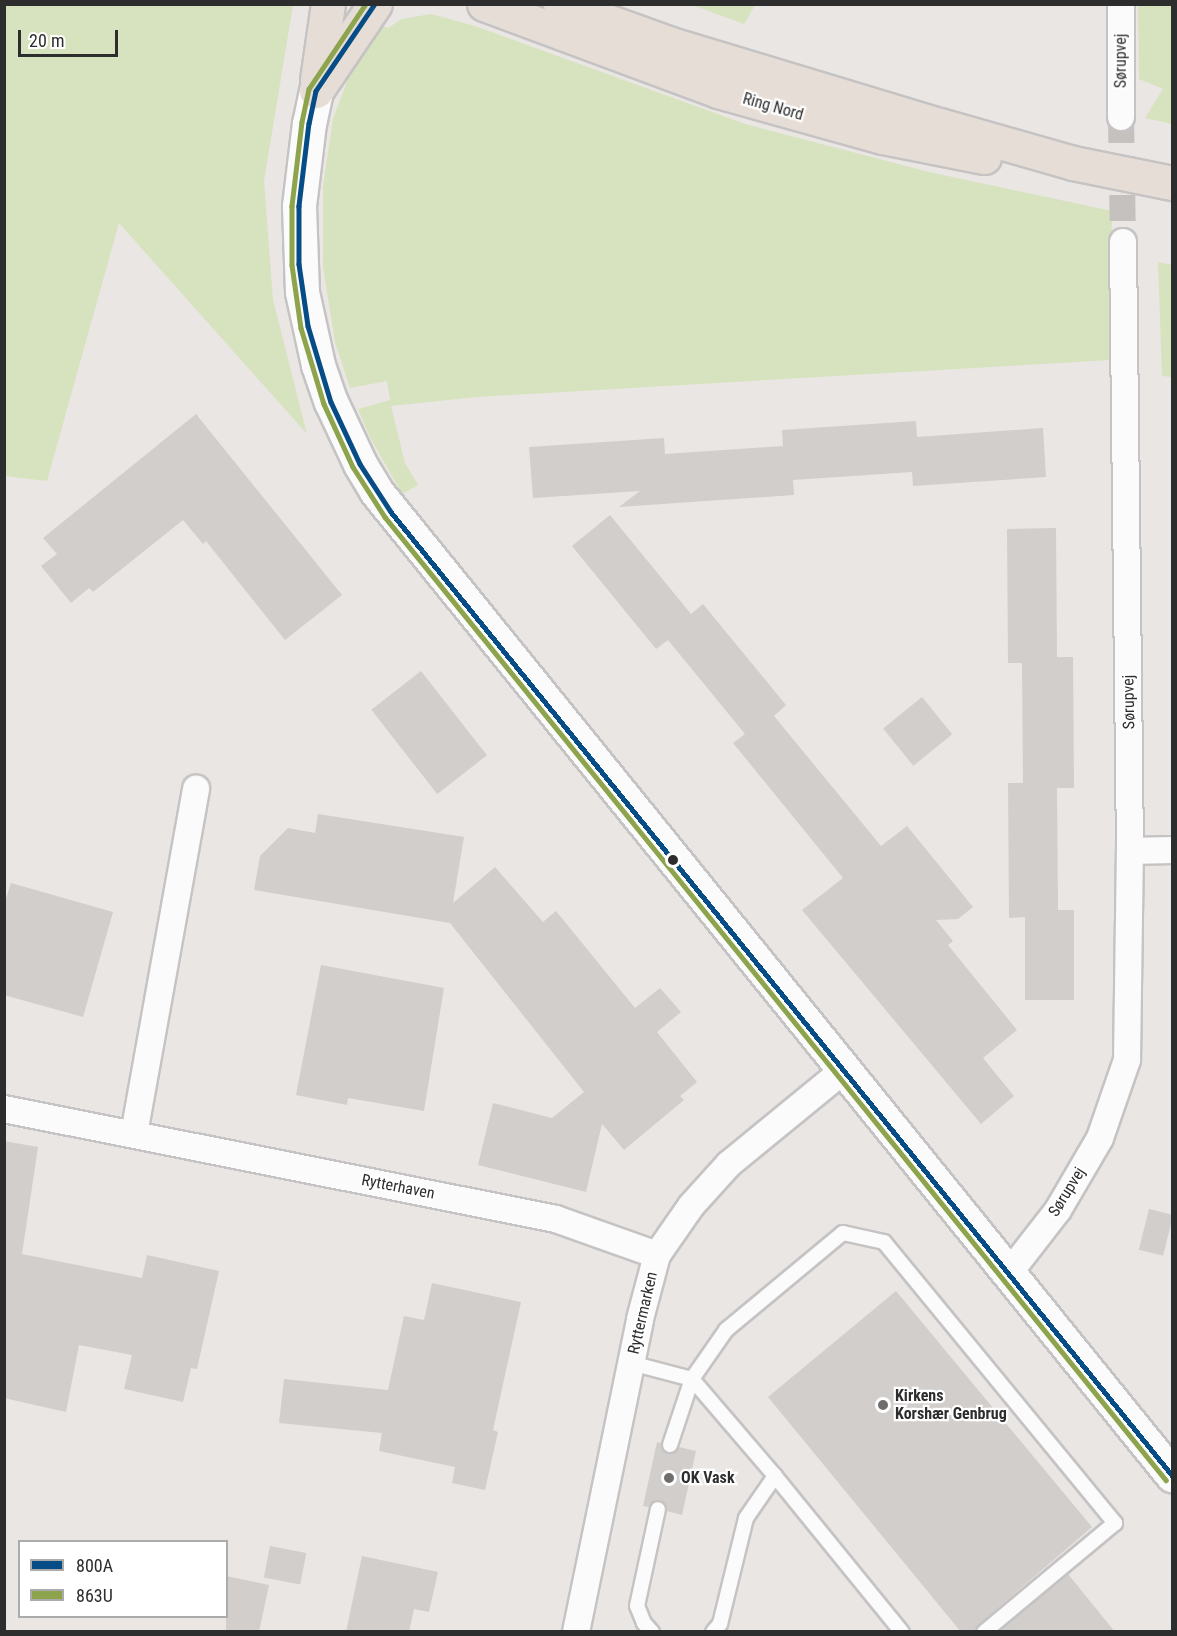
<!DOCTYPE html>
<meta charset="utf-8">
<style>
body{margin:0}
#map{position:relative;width:1177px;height:1636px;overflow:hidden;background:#eae6e3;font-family:"Roboto Condensed",sans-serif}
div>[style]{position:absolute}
.green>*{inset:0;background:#d6e3be}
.building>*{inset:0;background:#d1cecc;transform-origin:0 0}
.street-tunnel>*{height:26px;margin-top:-13px;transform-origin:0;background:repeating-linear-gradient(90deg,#c4c1bf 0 26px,transparent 0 39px)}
.roads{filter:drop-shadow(2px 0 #c5c3c3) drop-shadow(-2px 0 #c5c3c3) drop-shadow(0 2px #c5c3c3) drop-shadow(0 -2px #c5c3c3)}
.lane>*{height:14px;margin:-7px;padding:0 7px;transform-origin:7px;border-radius:7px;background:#fcfbfb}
.street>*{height:26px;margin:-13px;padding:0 13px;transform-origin:13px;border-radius:13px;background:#fcfbfb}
.secondary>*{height:33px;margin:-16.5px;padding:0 16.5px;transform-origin:16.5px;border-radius:16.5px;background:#fcfbfb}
.primary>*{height:33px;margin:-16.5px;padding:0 16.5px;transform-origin:16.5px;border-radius:16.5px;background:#e6ded6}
.bus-1>*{height:4.5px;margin:-2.25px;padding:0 2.25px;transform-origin:2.25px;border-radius:2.25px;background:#064d87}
.bus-2>*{height:4.5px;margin:-2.25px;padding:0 2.25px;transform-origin:2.25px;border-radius:2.25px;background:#8da44c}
.dots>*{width:16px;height:16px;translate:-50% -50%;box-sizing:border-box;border:3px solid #fff;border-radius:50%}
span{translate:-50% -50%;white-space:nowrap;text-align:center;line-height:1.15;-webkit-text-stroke:4.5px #fff;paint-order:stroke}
.street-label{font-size:16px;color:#2d2d2d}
.poi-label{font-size:16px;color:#2d2d2d;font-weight:700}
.left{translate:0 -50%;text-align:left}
.frame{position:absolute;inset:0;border:6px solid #2d2d2d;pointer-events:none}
.legend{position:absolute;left:18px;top:1540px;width:210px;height:78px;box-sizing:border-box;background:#fff;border:2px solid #ababab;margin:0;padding:8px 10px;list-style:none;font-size:18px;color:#2d2d2d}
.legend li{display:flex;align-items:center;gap:12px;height:30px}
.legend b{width:30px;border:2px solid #ababab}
.scale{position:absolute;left:18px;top:30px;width:100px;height:27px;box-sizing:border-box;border:3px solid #2d2d2d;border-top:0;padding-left:8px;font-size:18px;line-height:21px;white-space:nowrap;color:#2d2d2d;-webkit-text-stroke:4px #fff;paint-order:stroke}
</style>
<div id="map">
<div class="green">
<div style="clip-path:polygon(5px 4px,293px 5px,264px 181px,273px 300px,307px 434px,119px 223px,47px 481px,5px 476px)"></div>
<div style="clip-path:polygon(692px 5px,755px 4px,755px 5px,744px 24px)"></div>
<div style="clip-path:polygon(1138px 5px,1172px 5px,1172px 124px,1145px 118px,1163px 89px,1139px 79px)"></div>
<div style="clip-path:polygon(431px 14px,475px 26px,745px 124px,929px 172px,1112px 211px,1110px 360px,477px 397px,391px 406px,405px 463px,418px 485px,402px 494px,370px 437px,358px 409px,390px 400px,387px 381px,350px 388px,335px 342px,323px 267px,323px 186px,333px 119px,352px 67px,380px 25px,388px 28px,402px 19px)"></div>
<div style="clip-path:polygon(1158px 262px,1172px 265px,1172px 377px,1162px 376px)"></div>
</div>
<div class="building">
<div style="clip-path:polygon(196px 414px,342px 595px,285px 640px,206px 541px,203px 544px,183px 520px,93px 592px,89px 588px,71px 603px,41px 566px,57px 554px,43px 538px)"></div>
<div style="clip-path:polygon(916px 421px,917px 437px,1043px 428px,1046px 477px,913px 486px,912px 472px,793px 480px,794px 495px,619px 507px,640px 491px,533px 498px,529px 447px,664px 438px,665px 454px,783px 446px,782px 430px)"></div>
<div style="clip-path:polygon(610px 515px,691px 614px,703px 604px,786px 705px,774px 716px,881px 846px,907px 826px,973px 907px,958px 919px,936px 920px,953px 941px,948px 945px,1017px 1030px,983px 1058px,1014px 1096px,981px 1124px,802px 910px,843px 878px,733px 743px,745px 734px,668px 640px,656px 649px,572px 546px)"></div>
<div style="clip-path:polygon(1056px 528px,1057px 657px,1073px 657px,1074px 788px,1057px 788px,1058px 910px,1074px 910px,1074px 1000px,1025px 1000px,1025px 917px,1009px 918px,1008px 783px,1023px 783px,1022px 663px,1008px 663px,1007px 529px)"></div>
<div style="left:421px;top:671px;width:107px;height:63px;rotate:52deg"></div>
<div style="left:922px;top:697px;width:48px;height:50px;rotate:51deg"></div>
<div style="clip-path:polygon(318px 814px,464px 837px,453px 903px,495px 867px,543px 922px,556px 911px,635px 1008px,660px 988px,681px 1012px,657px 1032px,697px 1082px,680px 1096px,684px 1100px,624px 1150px,602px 1124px,586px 1192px,478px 1165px,493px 1103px,552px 1118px,584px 1092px,450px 923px,254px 890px,260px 856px,288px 828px,315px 833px)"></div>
<div style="clip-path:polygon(11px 883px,113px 912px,83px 1017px,4px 995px,4px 905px)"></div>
<div style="clip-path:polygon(321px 965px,444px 988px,424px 1111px,348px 1098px,347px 1105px,296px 1095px)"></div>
<div style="clip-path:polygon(4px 1141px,38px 1147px,22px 1254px,142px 1278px,147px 1255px,219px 1271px,197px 1369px,191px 1368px,183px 1402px,124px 1389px,132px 1355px,79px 1345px,66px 1412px,4px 1398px)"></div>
<div style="left:1149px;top:1209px;width:25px;height:42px;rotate:14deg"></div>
<div style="clip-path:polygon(432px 1283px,521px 1302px,493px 1430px,498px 1432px,485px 1490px,452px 1483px,455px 1467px,379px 1451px,382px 1433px,279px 1423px,284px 1379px,388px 1390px,404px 1316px,424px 1320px)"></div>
<div style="clip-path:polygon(896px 1291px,1092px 1527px,978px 1625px,975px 1632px,961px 1632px,768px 1397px)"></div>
<div style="clip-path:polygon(657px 1442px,661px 1443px,663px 1450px,668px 1454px,675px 1452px,679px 1447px,696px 1451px,682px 1515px,667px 1511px,666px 1506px,660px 1500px,655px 1501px,649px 1507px,643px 1506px)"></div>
<div style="left:270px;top:1546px;width:37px;height:32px;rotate:11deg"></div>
<div style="clip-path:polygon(362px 1556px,438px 1572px,429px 1612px,414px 1609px,409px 1632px,346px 1632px)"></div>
<div style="clip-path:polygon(1068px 1574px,1115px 1632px,999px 1632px)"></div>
<div style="clip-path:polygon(226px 1576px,269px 1585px,259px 1632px,226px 1632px)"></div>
</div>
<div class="street-tunnel">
<div style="left:1121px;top:117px;width:125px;rotate:89.1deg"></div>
</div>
<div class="roads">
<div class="lane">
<div style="left:631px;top:1363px;width:63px;rotate:14.7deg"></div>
<div style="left:692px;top:1379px;width:128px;rotate:49.4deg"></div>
<div style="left:775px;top:1476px;width:201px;rotate:50.9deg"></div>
<div style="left:670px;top:1445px;width:70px;rotate:-71.6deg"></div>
<div style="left:692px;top:1379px;width:60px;rotate:-55.2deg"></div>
<div style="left:726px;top:1330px;width:152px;rotate:-39.7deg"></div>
<div style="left:843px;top:1233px;width:42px;rotate:12.4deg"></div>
<div style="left:884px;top:1242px;width:364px;rotate:50.6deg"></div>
<div style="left:1115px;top:1523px;width:170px;rotate:140.2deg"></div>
<div style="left:652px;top:1632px;width:12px;rotate:-132deg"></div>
<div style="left:644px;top:1623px;width:18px;rotate:-112deg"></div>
<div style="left:637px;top:1606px;width:99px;rotate:-77.8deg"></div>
<div style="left:713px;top:1632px;width:11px;rotate:-49deg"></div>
<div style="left:720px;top:1624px;width:109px;rotate:-76.2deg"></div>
<div style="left:746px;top:1518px;width:51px;rotate:-55.4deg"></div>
</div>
<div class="street">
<div style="left:1121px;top:4px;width:113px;rotate:90deg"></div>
<div style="left:1130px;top:851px;width:42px;rotate:-1.4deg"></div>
<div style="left:4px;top:1109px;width:563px;rotate:11.27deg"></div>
<div style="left:556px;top:1219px;width:107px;rotate:19.6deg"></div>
<div style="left:134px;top:1134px;width:351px;rotate:-79.8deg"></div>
<div style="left:1009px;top:1273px;width:80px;rotate:-52.1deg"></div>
<div style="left:1058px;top:1210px;width:83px;rotate:-59.7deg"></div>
<div style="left:1100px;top:1138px;width:83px;rotate:-70.9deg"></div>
<div style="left:1127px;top:1060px;width:209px;rotate:-89.2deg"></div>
<div style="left:1130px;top:851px;width:609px;rotate:-90.66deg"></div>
<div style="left:576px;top:1632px;width:319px;rotate:-78.4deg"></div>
<div style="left:640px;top:1319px;width:66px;rotate:-75.1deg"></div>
<div style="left:657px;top:1255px;width:60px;rotate:-55.2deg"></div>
<div style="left:691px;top:1206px;width:57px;rotate:-47.9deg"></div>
<div style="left:729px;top:1164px;width:149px;rotate:-39.3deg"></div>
</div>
<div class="secondary">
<div style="left:316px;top:91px;width:33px;rotate:102deg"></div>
<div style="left:309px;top:123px;width:84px;rotate:96.9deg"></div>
<div style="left:299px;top:206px;width:86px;rotate:88deg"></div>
<div style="left:302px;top:292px;width:75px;rotate:77.6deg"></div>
<div style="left:318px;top:365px;width:39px;rotate:71deg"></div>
<div style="left:331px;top:402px;width:68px;rotate:64.9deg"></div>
<div style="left:360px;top:464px;width:31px;rotate:59deg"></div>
<div style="left:376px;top:491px;width:1266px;rotate:51.03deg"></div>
</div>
<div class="primary">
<div style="left:484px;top:4px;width:250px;rotate:20.4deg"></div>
<div style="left:718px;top:91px;width:171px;rotate:15.6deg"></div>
<div style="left:883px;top:137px;width:103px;rotate:11.2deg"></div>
<div style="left:560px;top:4px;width:118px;rotate:19.8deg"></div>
<div style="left:671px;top:44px;width:281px;rotate:16.8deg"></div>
<div style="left:940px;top:125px;width:138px;rotate:15.9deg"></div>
<div style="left:1073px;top:163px;width:101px;rotate:11.4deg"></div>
<div style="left:317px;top:80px;width:77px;rotate:-81.8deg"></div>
<div style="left:316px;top:91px;width:105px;rotate:-55.9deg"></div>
</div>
</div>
<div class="bus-1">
<div style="left:375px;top:4px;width:105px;rotate:124.1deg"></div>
<div style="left:316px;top:91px;width:33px;rotate:102deg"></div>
<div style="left:309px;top:123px;width:84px;rotate:96.9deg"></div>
<div style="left:299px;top:206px;width:58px;rotate:90deg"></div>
<div style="left:299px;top:264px;width:63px;rotate:81.7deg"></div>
<div style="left:308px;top:326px;width:79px;rotate:73.2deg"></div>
<div style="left:331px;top:402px;width:68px;rotate:64.9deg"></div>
<div style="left:360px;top:464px;width:57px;rotate:57.1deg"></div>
<div style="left:391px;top:512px;width:1240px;rotate:50.96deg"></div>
</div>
<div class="bus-2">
<div style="left:366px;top:4px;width:102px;rotate:123.8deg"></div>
<div style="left:309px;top:89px;width:34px;rotate:102deg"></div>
<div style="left:302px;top:122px;width:85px;rotate:96.8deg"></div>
<div style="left:292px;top:206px;width:59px;rotate:90deg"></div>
<div style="left:292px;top:265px;width:64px;rotate:81.9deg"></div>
<div style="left:301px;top:328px;width:79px;rotate:73.2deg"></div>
<div style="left:324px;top:404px;width:69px;rotate:65.3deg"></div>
<div style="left:353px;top:467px;width:59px;rotate:57.4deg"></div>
<div style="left:385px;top:517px;width:1240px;rotate:50.96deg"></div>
</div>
<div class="dots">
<div style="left:673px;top:860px;background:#2d2d2d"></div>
<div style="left:883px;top:1405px;background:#6f6e6d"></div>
<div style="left:669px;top:1478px;background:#6f6e6d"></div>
</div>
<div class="street-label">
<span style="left:1121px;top:61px;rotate:-90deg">Sørupvej</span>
<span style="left:773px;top:107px;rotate:16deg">Ring Nord</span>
<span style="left:1129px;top:702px;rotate:-91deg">Sørupvej</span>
<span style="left:398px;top:1187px;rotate:11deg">Rytterhaven</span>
<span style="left:1067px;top:1192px;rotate:-58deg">Sørupvej</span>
<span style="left:643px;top:1313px;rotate:-77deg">Ryttermarken</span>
</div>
<div class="poi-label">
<span class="left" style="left:895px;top:1405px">Kirkens<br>Korshær Genbrug</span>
<span class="left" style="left:681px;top:1478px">OK Vask</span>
</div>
<div class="frame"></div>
<ul class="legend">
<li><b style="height:8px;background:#064d87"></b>800A</li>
<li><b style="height:8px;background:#8da44c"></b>863U</li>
</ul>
<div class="scale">20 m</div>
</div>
